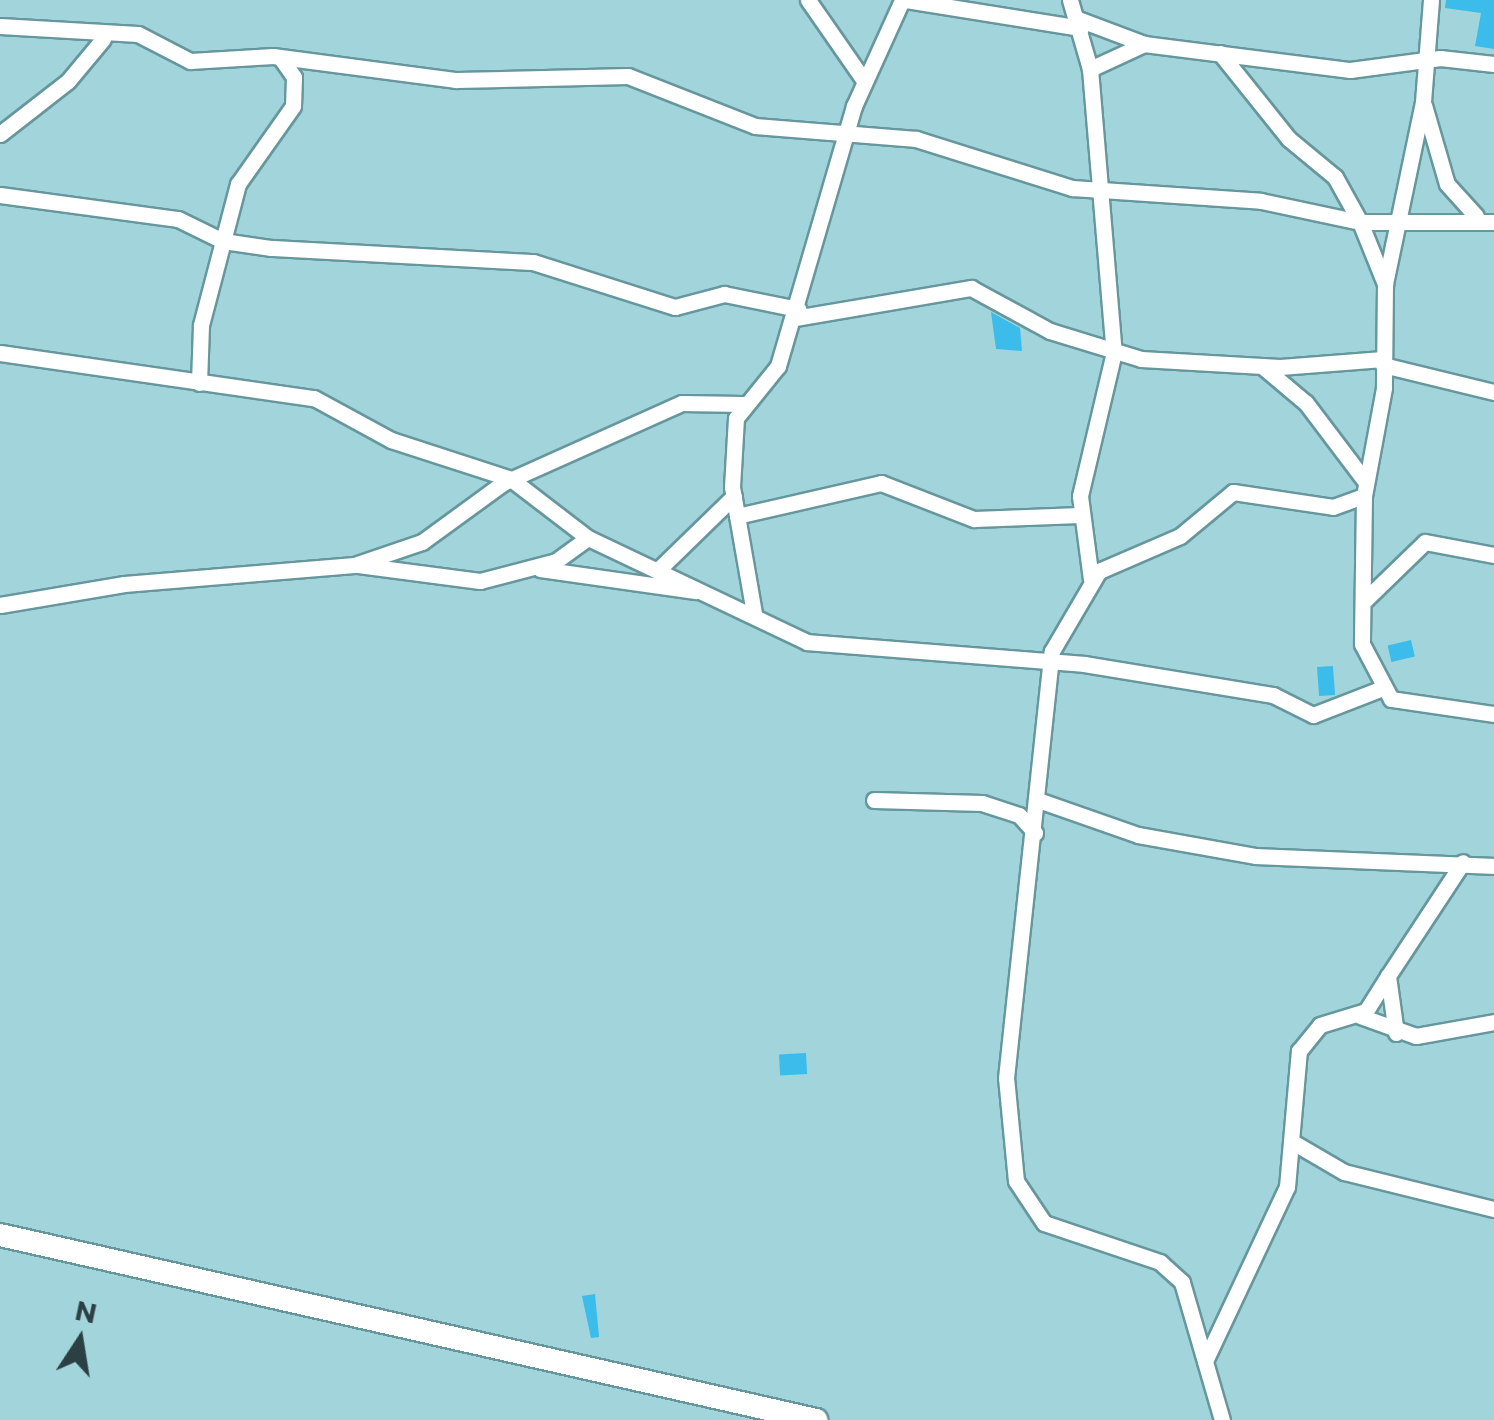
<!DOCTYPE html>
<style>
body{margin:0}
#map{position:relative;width:1494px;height:1420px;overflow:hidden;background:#a2d4db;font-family:Commissioner,sans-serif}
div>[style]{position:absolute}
.building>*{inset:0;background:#3bbcea;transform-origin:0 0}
.roads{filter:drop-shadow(2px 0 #66979d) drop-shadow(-2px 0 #66979d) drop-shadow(0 2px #66979d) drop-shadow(0 -2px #66979d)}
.street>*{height:15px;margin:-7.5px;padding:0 7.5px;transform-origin:7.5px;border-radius:7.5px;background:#fff}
.secondary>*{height:22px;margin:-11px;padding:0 11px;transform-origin:11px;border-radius:11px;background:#fff}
span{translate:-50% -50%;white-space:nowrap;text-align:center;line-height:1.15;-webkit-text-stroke:10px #a2d4db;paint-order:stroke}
.north{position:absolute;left:30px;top:1290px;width:100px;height:100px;-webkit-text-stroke:8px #a2d4db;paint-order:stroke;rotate:12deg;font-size:28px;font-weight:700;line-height:40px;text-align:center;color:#2c4043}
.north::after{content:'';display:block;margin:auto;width:35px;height:45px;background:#2c4043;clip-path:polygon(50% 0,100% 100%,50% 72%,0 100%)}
</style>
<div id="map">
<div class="building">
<div style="clip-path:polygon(1446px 0,1494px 0,1494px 49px,1475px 46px,1481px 13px,1445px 8px)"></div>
<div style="clip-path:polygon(991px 312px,1020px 328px,1022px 351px,996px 349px)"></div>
<div style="left:1411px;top:640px;width:17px;height:24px;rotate:77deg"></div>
<div style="left:1333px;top:666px;width:29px;height:16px;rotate:86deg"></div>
<div style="left:806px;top:1053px;width:21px;height:27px;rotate:87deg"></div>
<div style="clip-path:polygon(595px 1294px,599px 1337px,591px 1338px,582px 1296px)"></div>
</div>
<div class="roads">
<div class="street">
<div style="left:808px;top:0;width:96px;rotate:55.2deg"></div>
<div style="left:906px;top:0;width:177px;rotate:9.1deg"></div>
<div style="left:1070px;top:0;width:72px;rotate:73.8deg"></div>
<div style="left:1090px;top:69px;width:284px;rotate:85.2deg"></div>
<div style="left:1114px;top:352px;width:148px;rotate:103.3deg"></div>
<div style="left:1080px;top:496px;width:84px;rotate:82.5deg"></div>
<div style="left:1431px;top:0;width:102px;rotate:94.5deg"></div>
<div style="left:1423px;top:102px;width:186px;rotate:101.8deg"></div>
<div style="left:1385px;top:284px;width:104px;rotate:90.6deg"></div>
<div style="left:1384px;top:388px;width:110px;rotate:100.5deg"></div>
<div style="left:1364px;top:496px;width:148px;rotate:90.8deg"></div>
<div style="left:1362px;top:644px;width:62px;rotate:62.2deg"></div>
<div style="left:1391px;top:699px;width:104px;rotate:8.3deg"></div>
<div style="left:1078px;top:19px;width:71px;rotate:20.7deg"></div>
<div style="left:1144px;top:44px;width:208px;rotate:7.2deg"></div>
<div style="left:1350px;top:70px;width:91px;rotate:-7.6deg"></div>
<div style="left:1440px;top:58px;width:54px;rotate:6.3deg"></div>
<div style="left:0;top:26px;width:138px;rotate:3.3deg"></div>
<div style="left:138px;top:34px;width:59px;rotate:27.4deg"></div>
<div style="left:190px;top:61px;width:83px;rotate:-3.4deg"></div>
<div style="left:273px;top:56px;width:185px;rotate:7.5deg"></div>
<div style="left:456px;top:80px;width:172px;rotate:-1.3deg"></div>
<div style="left:628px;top:76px;width:136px;rotate:21.5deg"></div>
<div style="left:755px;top:126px;width:162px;rotate:4.6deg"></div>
<div style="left:916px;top:139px;width:164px;rotate:17.4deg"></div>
<div style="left:1072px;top:188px;width:189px;rotate:3.9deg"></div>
<div style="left:1261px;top:201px;width:101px;rotate:12deg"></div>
<div style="left:1360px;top:222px;width:67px;rotate:68deg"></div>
<div style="left:1220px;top:53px;width:110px;rotate:51.3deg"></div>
<div style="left:1289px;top:139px;width:60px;rotate:39.6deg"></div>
<div style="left:1335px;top:177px;width:51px;rotate:60.9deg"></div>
<div style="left:1360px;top:222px;width:134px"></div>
<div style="left:1090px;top:69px;width:60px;rotate:-24.8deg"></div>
<div style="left:1424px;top:105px;width:82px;rotate:73.8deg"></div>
<div style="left:1447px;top:184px;width:43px;rotate:47.8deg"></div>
<div style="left:0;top:134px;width:86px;rotate:-37.9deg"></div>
<div style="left:68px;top:81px;width:55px;rotate:-50.2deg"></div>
<div style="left:0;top:195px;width:180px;rotate:7.7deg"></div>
<div style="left:178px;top:219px;width:50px;rotate:26.1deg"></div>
<div style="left:223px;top:241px;width:49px;rotate:8.3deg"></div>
<div style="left:271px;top:248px;width:262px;rotate:3.1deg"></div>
<div style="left:533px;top:262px;width:149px;rotate:17.6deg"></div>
<div style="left:675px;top:307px;width:51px;rotate:-14.9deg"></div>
<div style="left:724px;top:294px;width:76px;rotate:11.5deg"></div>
<div style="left:795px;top:318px;width:179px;rotate:-9.7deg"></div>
<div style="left:971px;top:288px;width:90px;rotate:28.6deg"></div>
<div style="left:1050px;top:331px;width:95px;rotate:17.1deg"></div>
<div style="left:1141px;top:359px;width:139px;rotate:3.3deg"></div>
<div style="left:1280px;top:367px;width:103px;rotate:-4.4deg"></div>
<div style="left:0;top:353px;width:317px;rotate:8.2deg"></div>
<div style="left:314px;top:398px;width:88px;rotate:28.6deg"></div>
<div style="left:391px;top:440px;width:126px;rotate:18deg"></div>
<div style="left:511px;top:479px;width:97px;rotate:37.5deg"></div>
<div style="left:588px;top:538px;width:242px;rotate:25.4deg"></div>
<div style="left:807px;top:642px;width:278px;rotate:4.5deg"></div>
<div style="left:1084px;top:664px;width:192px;rotate:9.3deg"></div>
<div style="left:1273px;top:695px;width:45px;rotate:26.6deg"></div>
<div style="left:1313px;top:715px;width:72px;rotate:-21.2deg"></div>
<div style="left:1383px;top:365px;width:114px;rotate:13.7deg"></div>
<div style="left:1262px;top:366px;width:57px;rotate:40.1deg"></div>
<div style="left:1306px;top:403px;width:98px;rotate:52.9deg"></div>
<div style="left:199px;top:383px;width:58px;rotate:-88deg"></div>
<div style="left:201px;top:325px;width:146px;rotate:-75.3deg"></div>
<div style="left:238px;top:184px;width:95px;rotate:-54.8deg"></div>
<div style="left:293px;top:106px;width:29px;rotate:-88deg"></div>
<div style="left:294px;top:77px;width:24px;rotate:-125deg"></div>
<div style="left:737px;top:516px;width:148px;rotate:-12.9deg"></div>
<div style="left:881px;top:483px;width:100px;rotate:21.2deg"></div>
<div style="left:974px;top:519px;width:106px;rotate:-2.2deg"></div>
<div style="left:358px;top:565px;width:123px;rotate:7.5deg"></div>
<div style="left:480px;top:581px;width:79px;rotate:-14.7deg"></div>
<div style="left:556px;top:561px;width:39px;rotate:-36deg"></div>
<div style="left:660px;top:568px;width:103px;rotate:-44.2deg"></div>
<div style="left:540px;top:569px;width:157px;rotate:8.1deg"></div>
<div style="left:1363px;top:602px;width:86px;rotate:-44.1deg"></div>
<div style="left:1425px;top:542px;width:70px;rotate:10.7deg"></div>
<div style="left:0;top:605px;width:126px;rotate:-9.6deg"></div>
<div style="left:124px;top:584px;width:231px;rotate:-4.7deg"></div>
<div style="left:354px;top:565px;width:72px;rotate:-18.7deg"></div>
<div style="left:422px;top:542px;width:100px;rotate:-36.1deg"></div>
<div style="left:503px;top:483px;width:196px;rotate:-24.1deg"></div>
<div style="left:682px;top:403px;width:61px;rotate:0.9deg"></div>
<div style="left:754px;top:613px;width:128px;rotate:-99.9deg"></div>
<div style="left:732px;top:487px;width:69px;rotate:-86.7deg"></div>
<div style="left:736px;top:418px;width:67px;rotate:-51.1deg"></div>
<div style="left:778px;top:366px;width:271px;rotate:-73.7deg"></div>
<div style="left:854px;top:106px;width:116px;rotate:-65.6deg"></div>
<div style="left:874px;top:800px;width:108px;rotate:1.6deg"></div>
<div style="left:982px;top:803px;width:39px;rotate:18deg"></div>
<div style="left:1019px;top:815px;width:24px;rotate:48deg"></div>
<div style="left:1038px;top:800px;width:106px;rotate:19.3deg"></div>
<div style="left:1138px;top:835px;width:120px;rotate:10.1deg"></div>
<div style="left:1256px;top:856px;width:238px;rotate:2.4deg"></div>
<div style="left:1360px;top:1016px;width:59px;rotate:19.7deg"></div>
<div style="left:1416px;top:1036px;width:79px;rotate:-10.2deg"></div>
<div style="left:1396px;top:1033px;width:58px;rotate:-98deg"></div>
<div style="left:1388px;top:976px;width:136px;rotate:-56.7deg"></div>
<div style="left:1296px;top:1144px;width:56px;rotate:30.3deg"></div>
<div style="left:1344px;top:1172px;width:154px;rotate:13.9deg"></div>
<div style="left:1205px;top:1361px;width:192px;rotate:-64.8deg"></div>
<div style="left:1287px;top:1187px;width:137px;rotate:-85deg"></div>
<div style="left:1299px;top:1051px;width:33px;rotate:-51deg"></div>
<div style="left:1320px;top:1025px;width:48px;rotate:-16.9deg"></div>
<div style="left:1366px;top:1011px;width:41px;rotate:-57.8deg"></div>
<div style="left:1222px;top:1420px;width:144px;rotate:-106.2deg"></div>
<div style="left:1182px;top:1282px;width:30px;rotate:-138deg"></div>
<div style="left:1160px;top:1262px;width:122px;rotate:-161.4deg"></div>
<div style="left:1044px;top:1223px;width:50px;rotate:-123.7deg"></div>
<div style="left:1016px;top:1181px;width:103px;rotate:-95.5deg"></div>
<div style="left:1006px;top:1078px;width:429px;rotate:-83.9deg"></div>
<div style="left:1052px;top:651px;width:93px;rotate:-59.6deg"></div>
<div style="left:1099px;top:571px;width:88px;rotate:-23.4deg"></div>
<div style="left:1180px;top:536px;width:69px;rotate:-39.7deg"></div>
<div style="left:1233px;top:492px;width:101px;rotate:8.5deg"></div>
<div style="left:1333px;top:507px;width:33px;rotate:-20deg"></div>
</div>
<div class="secondary">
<div style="left:0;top:1235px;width:837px;rotate:12.77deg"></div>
</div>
</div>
<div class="north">N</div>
</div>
